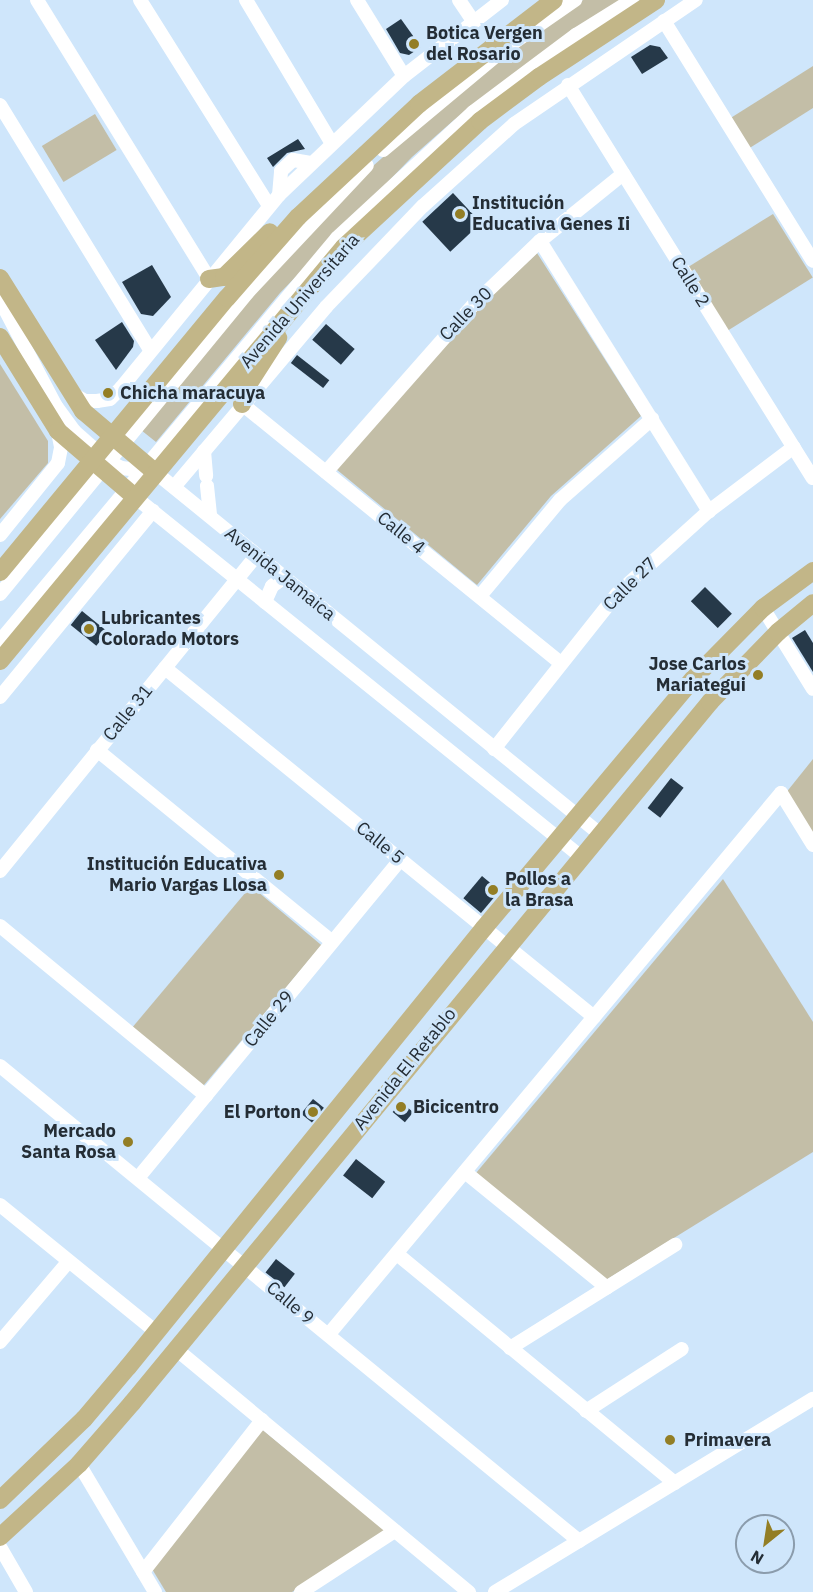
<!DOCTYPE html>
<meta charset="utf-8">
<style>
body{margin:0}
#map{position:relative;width:813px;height:1592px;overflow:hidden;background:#cfe6fb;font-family:"IBM Plex Sans",sans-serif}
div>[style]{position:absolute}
.green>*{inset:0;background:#c3bea7;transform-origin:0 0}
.building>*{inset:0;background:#263949;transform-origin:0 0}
.minor>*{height:14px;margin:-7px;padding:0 7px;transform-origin:7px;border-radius:7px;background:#fff}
.major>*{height:18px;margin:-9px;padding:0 9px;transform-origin:9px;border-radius:9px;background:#c2b688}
.dots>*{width:16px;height:16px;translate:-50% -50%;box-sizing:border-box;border:3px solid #cfe6fb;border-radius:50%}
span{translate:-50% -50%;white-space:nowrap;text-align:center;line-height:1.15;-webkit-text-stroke:6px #cfe6fb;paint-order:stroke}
.poi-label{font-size:18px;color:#242d35;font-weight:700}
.left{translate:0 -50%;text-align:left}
.right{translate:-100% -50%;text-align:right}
.street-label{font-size:18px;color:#242d35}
.north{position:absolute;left:735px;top:1514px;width:60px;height:60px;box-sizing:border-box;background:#cfe6fb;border:2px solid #8b9cac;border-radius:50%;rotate:210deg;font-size:16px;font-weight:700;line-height:24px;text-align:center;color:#242d35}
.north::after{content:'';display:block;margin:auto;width:21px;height:27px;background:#937e25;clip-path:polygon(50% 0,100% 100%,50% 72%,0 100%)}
</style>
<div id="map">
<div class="green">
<div style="clip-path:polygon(583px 0,623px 0,454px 120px,412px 157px,280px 293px,156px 442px,141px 430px,233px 316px,365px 173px,458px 91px)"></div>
<div style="clip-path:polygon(813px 66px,813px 108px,748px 149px,729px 119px)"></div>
<div style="left:95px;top:114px;width:42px;height:62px;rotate:59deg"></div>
<div style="left:773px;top:214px;width:75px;height:100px;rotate:58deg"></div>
<div style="clip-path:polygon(537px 253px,641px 416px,551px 496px,477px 585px,336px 469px,482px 305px)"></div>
<div style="clip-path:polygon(0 364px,48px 441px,48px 463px,0 519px)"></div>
<div style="clip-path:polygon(813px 759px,813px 838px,785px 794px)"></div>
<div style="clip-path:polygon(723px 879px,813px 1022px,813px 1152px,606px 1280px,476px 1173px)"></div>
<div style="left:251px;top:886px;width:92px;height:185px;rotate:40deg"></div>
<div style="clip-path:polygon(258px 1426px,388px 1533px,292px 1592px,166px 1592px,149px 1564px)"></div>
</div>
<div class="building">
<div style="clip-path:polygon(401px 19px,421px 47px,409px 55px,400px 53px,386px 29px)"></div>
<div style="clip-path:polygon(650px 45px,660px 47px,668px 58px,642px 74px,631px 57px)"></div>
<div style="clip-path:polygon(298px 139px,305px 149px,287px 153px,273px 167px,267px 158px)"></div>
<div style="left:453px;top:193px;width:41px;height:42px;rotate:47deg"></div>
<div style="clip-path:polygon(152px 265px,171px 297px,153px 316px,141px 314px,122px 282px)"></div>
<div style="clip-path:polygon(122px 322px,134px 341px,133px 347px,116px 370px,95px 340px)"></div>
<div style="left:326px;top:324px;width:38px;height:21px;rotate:41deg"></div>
<div style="left:297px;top:355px;width:41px;height:10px;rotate:38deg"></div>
<div style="left:705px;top:587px;width:38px;height:20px;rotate:45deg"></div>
<div style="left:82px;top:611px;width:33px;height:18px;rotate:39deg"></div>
<div style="clip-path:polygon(805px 630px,813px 643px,813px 672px,792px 638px)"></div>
<div style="left:671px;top:778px;width:16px;height:38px;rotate:38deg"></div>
<div style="left:482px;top:876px;width:23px;height:29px;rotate:40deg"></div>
<div style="left:313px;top:1099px;width:14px;height:19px;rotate:39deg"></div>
<div style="left:401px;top:1102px;width:16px;height:13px;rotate:40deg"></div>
<div style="left:356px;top:1159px;width:37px;height:21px;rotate:38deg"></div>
<div style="left:276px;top:1259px;width:24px;height:17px;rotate:38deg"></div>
</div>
<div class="minor">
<div style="left:37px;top:0;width:328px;rotate:58.3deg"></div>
<div style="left:140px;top:0;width:243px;rotate:57.9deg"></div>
<div style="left:246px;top:0;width:165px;rotate:59.1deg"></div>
<div style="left:357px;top:0;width:89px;rotate:58.3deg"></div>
<div style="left:459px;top:0;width:25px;rotate:56deg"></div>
<div style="left:664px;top:21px;width:282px;rotate:58.2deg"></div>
<div style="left:568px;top:85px;width:463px;rotate:58.1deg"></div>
<div style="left:0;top:105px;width:287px;rotate:58.5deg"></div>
<div style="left:383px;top:150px;width:156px;rotate:-39.8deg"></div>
<div style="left:503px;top:50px;width:88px;rotate:-34.8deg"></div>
<div style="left:279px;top:195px;width:24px;rotate:-85deg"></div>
<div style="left:281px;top:171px;width:16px;rotate:-43deg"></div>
<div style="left:293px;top:160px;width:18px;rotate:9deg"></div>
<div style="left:540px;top:241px;width:319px;rotate:58deg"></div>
<div style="left:0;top:300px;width:120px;rotate:62.2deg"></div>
<div style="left:56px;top:406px;width:31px;rotate:54deg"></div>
<div style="left:74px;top:431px;width:45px;rotate:41.4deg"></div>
<div style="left:108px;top:461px;width:15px;rotate:28deg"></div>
<div style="left:121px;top:468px;width:19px;rotate:6deg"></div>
<div style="left:73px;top:394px;width:14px;rotate:30deg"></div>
<div style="left:85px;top:401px;width:12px"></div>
<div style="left:97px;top:401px;width:13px;rotate:-9deg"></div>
<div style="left:110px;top:399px;width:16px;rotate:-45deg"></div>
<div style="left:121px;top:388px;width:249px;rotate:-50.7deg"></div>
<div style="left:279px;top:195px;width:173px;rotate:-43.6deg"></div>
<div style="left:404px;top:76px;width:124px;rotate:-37.8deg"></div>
<div style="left:242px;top:404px;width:409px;rotate:39.1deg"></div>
<div style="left:204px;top:451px;width:25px;rotate:85deg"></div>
<div style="left:155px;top:472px;width:574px;rotate:39.13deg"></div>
<div style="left:326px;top:472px;width:224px;rotate:-48.6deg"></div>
<div style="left:474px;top:304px;width:91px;rotate:-43.7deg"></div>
<div style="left:540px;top:241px;width:107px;rotate:-38.9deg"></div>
<div style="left:207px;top:486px;width:30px;rotate:84deg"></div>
<div style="left:174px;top:487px;width:236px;rotate:-49.8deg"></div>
<div style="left:326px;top:307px;width:140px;rotate:-46.2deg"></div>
<div style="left:423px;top:206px;width:122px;rotate:-42deg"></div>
<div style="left:514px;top:124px;width:220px;rotate:-34.3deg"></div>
<div style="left:135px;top:497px;width:572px;rotate:38.89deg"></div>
<div style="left:0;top:535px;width:92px;rotate:-51.1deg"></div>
<div style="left:58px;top:463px;width:16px;rotate:-79deg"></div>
<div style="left:61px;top:447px;width:16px;rotate:-101deg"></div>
<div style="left:0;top:594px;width:389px;rotate:-50.6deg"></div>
<div style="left:247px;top:293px;width:175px;rotate:-46.8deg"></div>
<div style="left:480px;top:596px;width:125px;rotate:-50.2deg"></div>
<div style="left:560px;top:500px;width:123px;rotate:-41.4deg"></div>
<div style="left:265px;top:602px;width:17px;rotate:-66deg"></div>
<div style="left:272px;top:586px;width:16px;rotate:-35deg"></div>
<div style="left:763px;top:608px;width:95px;rotate:58.3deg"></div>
<div style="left:0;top:641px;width:525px;rotate:-50.1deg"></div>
<div style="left:337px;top:238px;width:185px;rotate:-42.8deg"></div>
<div style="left:473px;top:112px;width:129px;rotate:-36.8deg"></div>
<div style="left:576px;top:35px;width:66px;rotate:-32deg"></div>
<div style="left:165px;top:668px;width:553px;rotate:39.13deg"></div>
<div style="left:0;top:697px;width:241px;rotate:-50.6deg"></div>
<div style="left:494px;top:749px;width:198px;rotate:-51.6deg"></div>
<div style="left:617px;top:594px;width:124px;rotate:-42.1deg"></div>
<div style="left:709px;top:511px;width:106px;rotate:-37deg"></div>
<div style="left:97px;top:750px;width:303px;rotate:39.2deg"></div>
<div style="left:0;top:871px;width:407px;rotate:-50.9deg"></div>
<div style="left:0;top:926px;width:267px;rotate:39.5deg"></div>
<div style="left:0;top:1066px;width:749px;rotate:39.36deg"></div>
<div style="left:465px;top:1172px;width:183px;rotate:39.2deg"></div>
<div style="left:138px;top:1178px;width:413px;rotate:-50.5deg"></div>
<div style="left:0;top:1205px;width:201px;rotate:39.1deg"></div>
<div style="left:397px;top:1254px;width:360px;rotate:39.5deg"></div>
<div style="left:329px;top:1334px;width:705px;rotate:-50.12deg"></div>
<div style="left:781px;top:793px;width:61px;rotate:58.4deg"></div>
<div style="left:0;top:1342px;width:105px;rotate:-49.6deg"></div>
<div style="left:510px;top:1348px;width:195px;rotate:-32deg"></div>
<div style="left:176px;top:1349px;width:381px;rotate:39.7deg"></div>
<div style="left:586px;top:1411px;width:114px;rotate:-32.9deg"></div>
<div style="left:79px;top:1464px;width:149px;rotate:59.3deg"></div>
<div style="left:0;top:1547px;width:52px;rotate:60deg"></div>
<div style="left:143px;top:1572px;width:193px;rotate:-51.9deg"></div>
<div style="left:301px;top:1592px;width:112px;rotate:-33deg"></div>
<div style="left:495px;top:1592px;width:372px;rotate:-31.3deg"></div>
</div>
<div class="major">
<div style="left:0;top:278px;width:157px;rotate:58deg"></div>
<div style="left:83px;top:411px;width:94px;rotate:40.3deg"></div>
<div style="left:209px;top:279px;width:15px;rotate:-8deg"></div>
<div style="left:224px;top:277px;width:64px;rotate:-44.4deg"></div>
<div style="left:0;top:337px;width:110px;rotate:58.3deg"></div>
<div style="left:58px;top:431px;width:101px;rotate:40.6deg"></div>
<div style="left:242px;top:404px;width:22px;rotate:-72deg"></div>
<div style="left:249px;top:383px;width:54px;rotate:-57.2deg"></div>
<div style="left:0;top:572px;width:356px;rotate:-50.4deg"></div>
<div style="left:227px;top:298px;width:108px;rotate:-48.8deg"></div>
<div style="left:298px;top:217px;width:166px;rotate:-43deg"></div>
<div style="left:419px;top:104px;width:170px;rotate:-37.6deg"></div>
<div style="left:0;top:661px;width:538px;rotate:-50.28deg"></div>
<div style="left:344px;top:247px;width:185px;rotate:-42.8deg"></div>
<div style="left:480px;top:121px;width:74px;rotate:-36.7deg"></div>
<div style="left:539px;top:77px;width:140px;rotate:-33.3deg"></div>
<div style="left:0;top:1500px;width:117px;rotate:-44deg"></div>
<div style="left:84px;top:1419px;width:68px;rotate:-49.8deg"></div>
<div style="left:128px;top:1367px;width:565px;rotate:-50.96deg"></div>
<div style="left:484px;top:928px;width:325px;rotate:-50deg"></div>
<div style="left:693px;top:679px;width:100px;rotate:-45.4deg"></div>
<div style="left:763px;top:608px;width:62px;rotate:-36.5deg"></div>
<div style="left:0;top:1537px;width:108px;rotate:-42.7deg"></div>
<div style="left:79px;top:1464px;width:81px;rotate:-49deg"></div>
<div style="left:132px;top:1403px;width:909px;rotate:-50.49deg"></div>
<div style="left:710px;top:702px;width:98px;rotate:-45.8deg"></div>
<div style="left:778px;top:632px;width:45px;rotate:-39.6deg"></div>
</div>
<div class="dots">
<div style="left:414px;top:44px;background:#937e25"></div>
<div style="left:460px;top:214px;background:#937e25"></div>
<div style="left:108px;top:393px;background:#937e25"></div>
<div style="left:89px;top:629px;background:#937e25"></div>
<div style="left:758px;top:675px;background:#937e25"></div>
<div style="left:279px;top:875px;background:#937e25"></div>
<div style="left:493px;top:890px;background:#937e25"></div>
<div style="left:401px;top:1107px;background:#937e25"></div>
<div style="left:313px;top:1112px;background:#937e25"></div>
<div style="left:128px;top:1142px;background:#937e25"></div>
<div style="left:670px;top:1440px;background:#937e25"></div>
</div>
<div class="poi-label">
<span class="left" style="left:426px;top:44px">Botica Vergen<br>del Rosario</span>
<span class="left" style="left:472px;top:214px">Institución<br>Educativa Genes Ii</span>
<span class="left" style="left:120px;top:393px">Chicha maracuya</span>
<span class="left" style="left:101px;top:629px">Lubricantes<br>Colorado Motors</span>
<span class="right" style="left:746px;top:675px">Jose Carlos<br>Mariategui</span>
<span class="right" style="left:267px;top:875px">Institución Educativa<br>Mario Vargas Llosa</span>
<span class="left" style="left:505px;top:890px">Pollos a<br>la Brasa</span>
<span class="left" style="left:413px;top:1107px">Bicicentro</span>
<span class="right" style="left:301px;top:1112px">El Porton</span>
<span class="right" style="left:116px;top:1142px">Mercado<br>Santa Rosa</span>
<span class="left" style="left:684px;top:1440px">Primavera</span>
</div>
<div class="street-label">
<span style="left:690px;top:282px;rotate:58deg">Calle 2</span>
<span style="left:300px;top:301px;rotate:-49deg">Avenida Universitaria</span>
<span style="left:466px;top:314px;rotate:-46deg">Calle 30</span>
<span style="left:401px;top:533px;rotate:39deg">Calle 4</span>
<span style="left:280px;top:574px;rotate:39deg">Avenida Jamaica</span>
<span style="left:630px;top:584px;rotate:-45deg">Calle 27</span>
<span style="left:128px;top:713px;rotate:-51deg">Calle 31</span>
<span style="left:380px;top:843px;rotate:39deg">Calle 5</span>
<span style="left:269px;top:1019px;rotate:-51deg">Calle 29</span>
<span style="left:405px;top:1069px;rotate:-51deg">Avenida El Retablo</span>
<span style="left:290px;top:1303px;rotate:40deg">Calle 9</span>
</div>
<div class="north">N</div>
</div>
